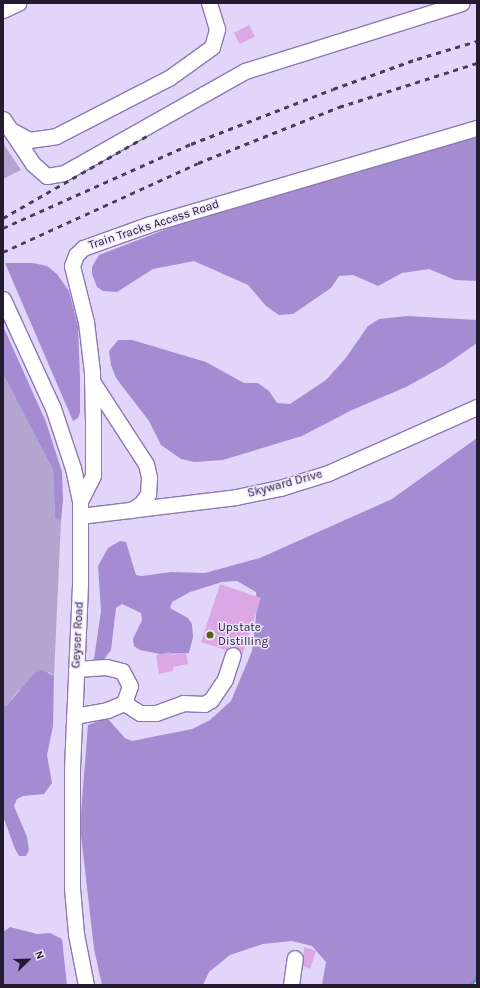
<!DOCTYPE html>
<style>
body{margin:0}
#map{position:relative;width:480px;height:988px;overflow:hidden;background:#e2d5fa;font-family:Karla,sans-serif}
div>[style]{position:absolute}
.green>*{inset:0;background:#b4a4d0}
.forest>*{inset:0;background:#a58bd1}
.stream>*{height:3px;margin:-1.5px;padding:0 1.5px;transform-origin:1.5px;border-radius:1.5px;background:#5199cb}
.building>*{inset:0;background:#dba7e5;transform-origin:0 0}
.roads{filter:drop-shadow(1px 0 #8d78b0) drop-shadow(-1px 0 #8d78b0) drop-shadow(0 1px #8d78b0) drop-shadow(0 -1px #8d78b0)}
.minor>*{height:15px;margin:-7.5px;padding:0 7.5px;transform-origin:7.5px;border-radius:7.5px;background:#fff}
.rail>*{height:3px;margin-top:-1.5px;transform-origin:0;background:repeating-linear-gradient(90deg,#483e57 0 5px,transparent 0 10px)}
.dots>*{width:11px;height:11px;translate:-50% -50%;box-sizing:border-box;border:2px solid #ede5fd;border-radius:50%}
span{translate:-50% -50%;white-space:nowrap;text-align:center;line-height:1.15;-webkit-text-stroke:3px #ede5fd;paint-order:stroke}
.street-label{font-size:12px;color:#241b31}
.poi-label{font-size:12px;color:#241b31}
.left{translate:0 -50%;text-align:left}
.frame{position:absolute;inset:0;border:4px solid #241b31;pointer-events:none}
.north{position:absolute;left:8px;top:940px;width:40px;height:40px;-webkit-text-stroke:3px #ede5fd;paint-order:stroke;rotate:67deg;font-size:11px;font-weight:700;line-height:16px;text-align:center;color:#241b31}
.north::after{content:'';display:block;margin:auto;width:14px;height:18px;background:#241b31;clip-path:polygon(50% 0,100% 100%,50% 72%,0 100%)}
</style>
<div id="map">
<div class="green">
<div style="clip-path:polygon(3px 143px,21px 170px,3px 179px)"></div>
<div style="clip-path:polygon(3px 374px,53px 470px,55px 517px,61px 521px,54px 676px,49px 672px,18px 691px,6px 706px,3px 705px)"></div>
</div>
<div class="forest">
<div style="clip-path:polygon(477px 136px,477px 281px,455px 280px,429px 269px,402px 273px,378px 286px,353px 275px,339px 276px,331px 288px,293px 314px,279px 315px,266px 306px,248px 285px,194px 261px,153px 269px,117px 292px,103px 291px,97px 287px,92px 274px,92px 267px,99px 255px,198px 217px,358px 168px)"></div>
<div style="clip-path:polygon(5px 263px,33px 263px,47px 266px,57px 274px,69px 291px,78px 326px,80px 379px,80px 412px,78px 418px,73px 421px)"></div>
<div style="clip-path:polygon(407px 316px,477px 320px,477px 343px,444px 366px,406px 387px,352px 410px,302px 436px,223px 460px,194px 462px,181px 459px,161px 445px,149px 421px,116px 378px,111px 365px,109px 351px,118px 340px,132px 340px,206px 362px,244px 383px,258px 383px,269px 391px,277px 403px,290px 404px,326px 380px,345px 359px,368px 326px,379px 319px)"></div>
<div style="clip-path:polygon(3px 326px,46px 422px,62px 472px,63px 500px,61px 521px,55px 518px,53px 470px,3px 374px)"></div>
<div style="clip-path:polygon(477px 438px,477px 980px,471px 985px,322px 985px,326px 962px,312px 946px,292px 941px,263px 944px,230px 955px,209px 972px,203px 985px,102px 985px,94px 949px,80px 826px,88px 725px,107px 718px,125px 738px,132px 741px,192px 729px,210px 720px,231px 701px,252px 651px,257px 607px,256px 592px,237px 581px,222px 582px,190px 592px,172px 602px,170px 608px,188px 618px,192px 624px,193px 637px,189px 653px,160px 654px,140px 650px,134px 646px,133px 639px,142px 620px,141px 613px,122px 604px,116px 608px,111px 650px,103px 661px,96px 661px,94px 659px,101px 611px,98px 566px,108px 548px,120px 541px,126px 542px,136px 575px,142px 576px,171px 572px,205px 573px,260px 558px,392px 499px)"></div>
<div style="clip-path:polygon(42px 670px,54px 676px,53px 726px,47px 755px,52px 783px,44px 794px,23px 796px,17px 799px,14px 806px,27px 837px,29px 850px,26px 856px,19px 856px,15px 849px,3px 816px,3px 705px,6px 706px,35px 673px)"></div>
<div style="clip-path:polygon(10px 927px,37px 934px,50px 933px,62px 939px,67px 985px,3px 985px,3px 932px)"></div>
</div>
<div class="stream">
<div style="left:470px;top:985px;width:11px;rotate:-49deg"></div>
</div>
<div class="building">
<div style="left:249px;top:25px;width:13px;height:17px;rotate:63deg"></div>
<div style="clip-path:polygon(220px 584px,261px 598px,242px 656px,236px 647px,231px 646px,226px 650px,201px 642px)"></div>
<div style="clip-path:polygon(170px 652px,171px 655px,186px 653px,188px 664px,173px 667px,173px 671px,159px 674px,156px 655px)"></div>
<div style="clip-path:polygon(304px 947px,316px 951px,310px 969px,303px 966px)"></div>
</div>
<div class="roads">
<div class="minor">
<div style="left:3px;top:10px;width:17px;rotate:-25deg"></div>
<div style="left:3px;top:119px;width:54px;rotate:56.3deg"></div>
<div style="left:33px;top:164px;width:18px;rotate:41deg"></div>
<div style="left:47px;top:176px;width:17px;rotate:-10deg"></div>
<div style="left:64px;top:173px;width:208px;rotate:-29.4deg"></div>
<div style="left:245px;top:71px;width:227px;rotate:-17.4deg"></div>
<div style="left:11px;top:130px;width:21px;rotate:29deg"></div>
<div style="left:29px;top:140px;width:27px;rotate:-8deg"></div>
<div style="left:56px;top:136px;width:127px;rotate:-27.2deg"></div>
<div style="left:169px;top:78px;width:53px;rotate:-35.8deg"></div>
<div style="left:212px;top:47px;width:19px;rotate:-74deg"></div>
<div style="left:217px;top:29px;width:27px;rotate:-107deg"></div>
<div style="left:3px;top:299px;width:120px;rotate:65.4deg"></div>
<div style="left:53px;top:408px;width:63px;rotate:71.6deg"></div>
<div style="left:73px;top:468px;width:34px;rotate:78deg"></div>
<div style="left:80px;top:501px;width:84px;rotate:90deg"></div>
<div style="left:80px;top:585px;width:184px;rotate:92.5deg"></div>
<div style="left:72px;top:769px;width:119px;rotate:90deg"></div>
<div style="left:72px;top:888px;width:46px;rotate:85deg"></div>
<div style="left:76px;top:934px;width:52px;rotate:78.9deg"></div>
<div style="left:92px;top:381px;width:99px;rotate:57deg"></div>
<div style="left:146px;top:464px;width:13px;rotate:77deg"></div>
<div style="left:149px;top:477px;width:17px;rotate:93deg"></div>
<div style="left:148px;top:494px;width:12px;rotate:125deg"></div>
<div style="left:141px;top:504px;width:12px;rotate:149deg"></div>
<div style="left:80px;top:501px;width:28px;rotate:-63deg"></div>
<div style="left:93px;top:476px;width:55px;rotate:-90deg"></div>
<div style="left:93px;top:421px;width:49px;rotate:-91.2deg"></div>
<div style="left:92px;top:372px;width:50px;rotate:-96.8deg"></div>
<div style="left:86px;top:322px;width:58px;rotate:-104deg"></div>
<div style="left:72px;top:266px;width:12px;rotate:-70deg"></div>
<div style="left:76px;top:255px;width:10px;rotate:-45deg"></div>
<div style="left:83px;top:248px;width:71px;rotate:-19.7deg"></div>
<div style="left:150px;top:224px;width:341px;rotate:-16.4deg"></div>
<div style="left:80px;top:516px;width:157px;rotate:-6.9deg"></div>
<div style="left:236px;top:497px;width:45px;rotate:-11.6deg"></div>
<div style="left:280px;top:488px;width:50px;rotate:-17.4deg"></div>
<div style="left:328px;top:473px;width:163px;rotate:-23.9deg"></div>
<div style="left:124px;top:703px;width:19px;rotate:32deg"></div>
<div style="left:140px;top:713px;width:16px"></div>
<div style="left:156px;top:713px;width:29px;rotate:-20deg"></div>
<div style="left:183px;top:703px;width:21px;rotate:3deg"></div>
<div style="left:204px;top:704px;width:8px;rotate:-30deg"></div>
<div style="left:211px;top:700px;width:25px;rotate:-56deg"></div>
<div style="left:225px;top:679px;width:25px;rotate:-72deg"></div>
<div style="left:74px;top:716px;width:34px;rotate:-10deg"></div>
<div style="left:107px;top:710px;width:18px;rotate:-22deg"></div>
<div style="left:124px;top:703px;width:18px;rotate:-71deg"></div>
<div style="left:130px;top:686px;width:17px;rotate:-118deg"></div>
<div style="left:122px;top:671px;width:16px;rotate:-166deg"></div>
<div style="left:106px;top:667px;width:30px;rotate:176deg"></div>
<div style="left:291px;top:985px;width:27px;rotate:-82deg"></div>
</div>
</div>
<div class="rail">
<div style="left:3px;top:218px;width:169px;rotate:-29.7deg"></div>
<div style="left:3px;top:228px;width:206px;rotate:-24.1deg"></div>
<div style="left:191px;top:144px;width:152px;rotate:-21.2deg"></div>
<div style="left:333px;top:89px;width:89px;rotate:-19.7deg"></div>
<div style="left:417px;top:59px;width:63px;rotate:-16.7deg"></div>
<div style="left:3px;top:252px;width:214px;rotate:-24.5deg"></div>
<div style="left:198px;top:163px;width:152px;rotate:-21.7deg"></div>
<div style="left:339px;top:107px;width:145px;rotate:-17.7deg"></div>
</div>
<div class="dots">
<div style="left:210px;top:635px;background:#53640d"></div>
</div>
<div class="street-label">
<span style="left:154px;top:225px;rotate:-18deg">Train Tracks Access Road</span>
<span style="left:285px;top:484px;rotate:-15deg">Skyward Drive</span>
<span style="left:78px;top:635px;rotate:-87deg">Geyser Road</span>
</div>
<div class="poi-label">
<span class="left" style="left:218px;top:635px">Upstate<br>Distilling</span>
</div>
<div class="frame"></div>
<div class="north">N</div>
</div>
